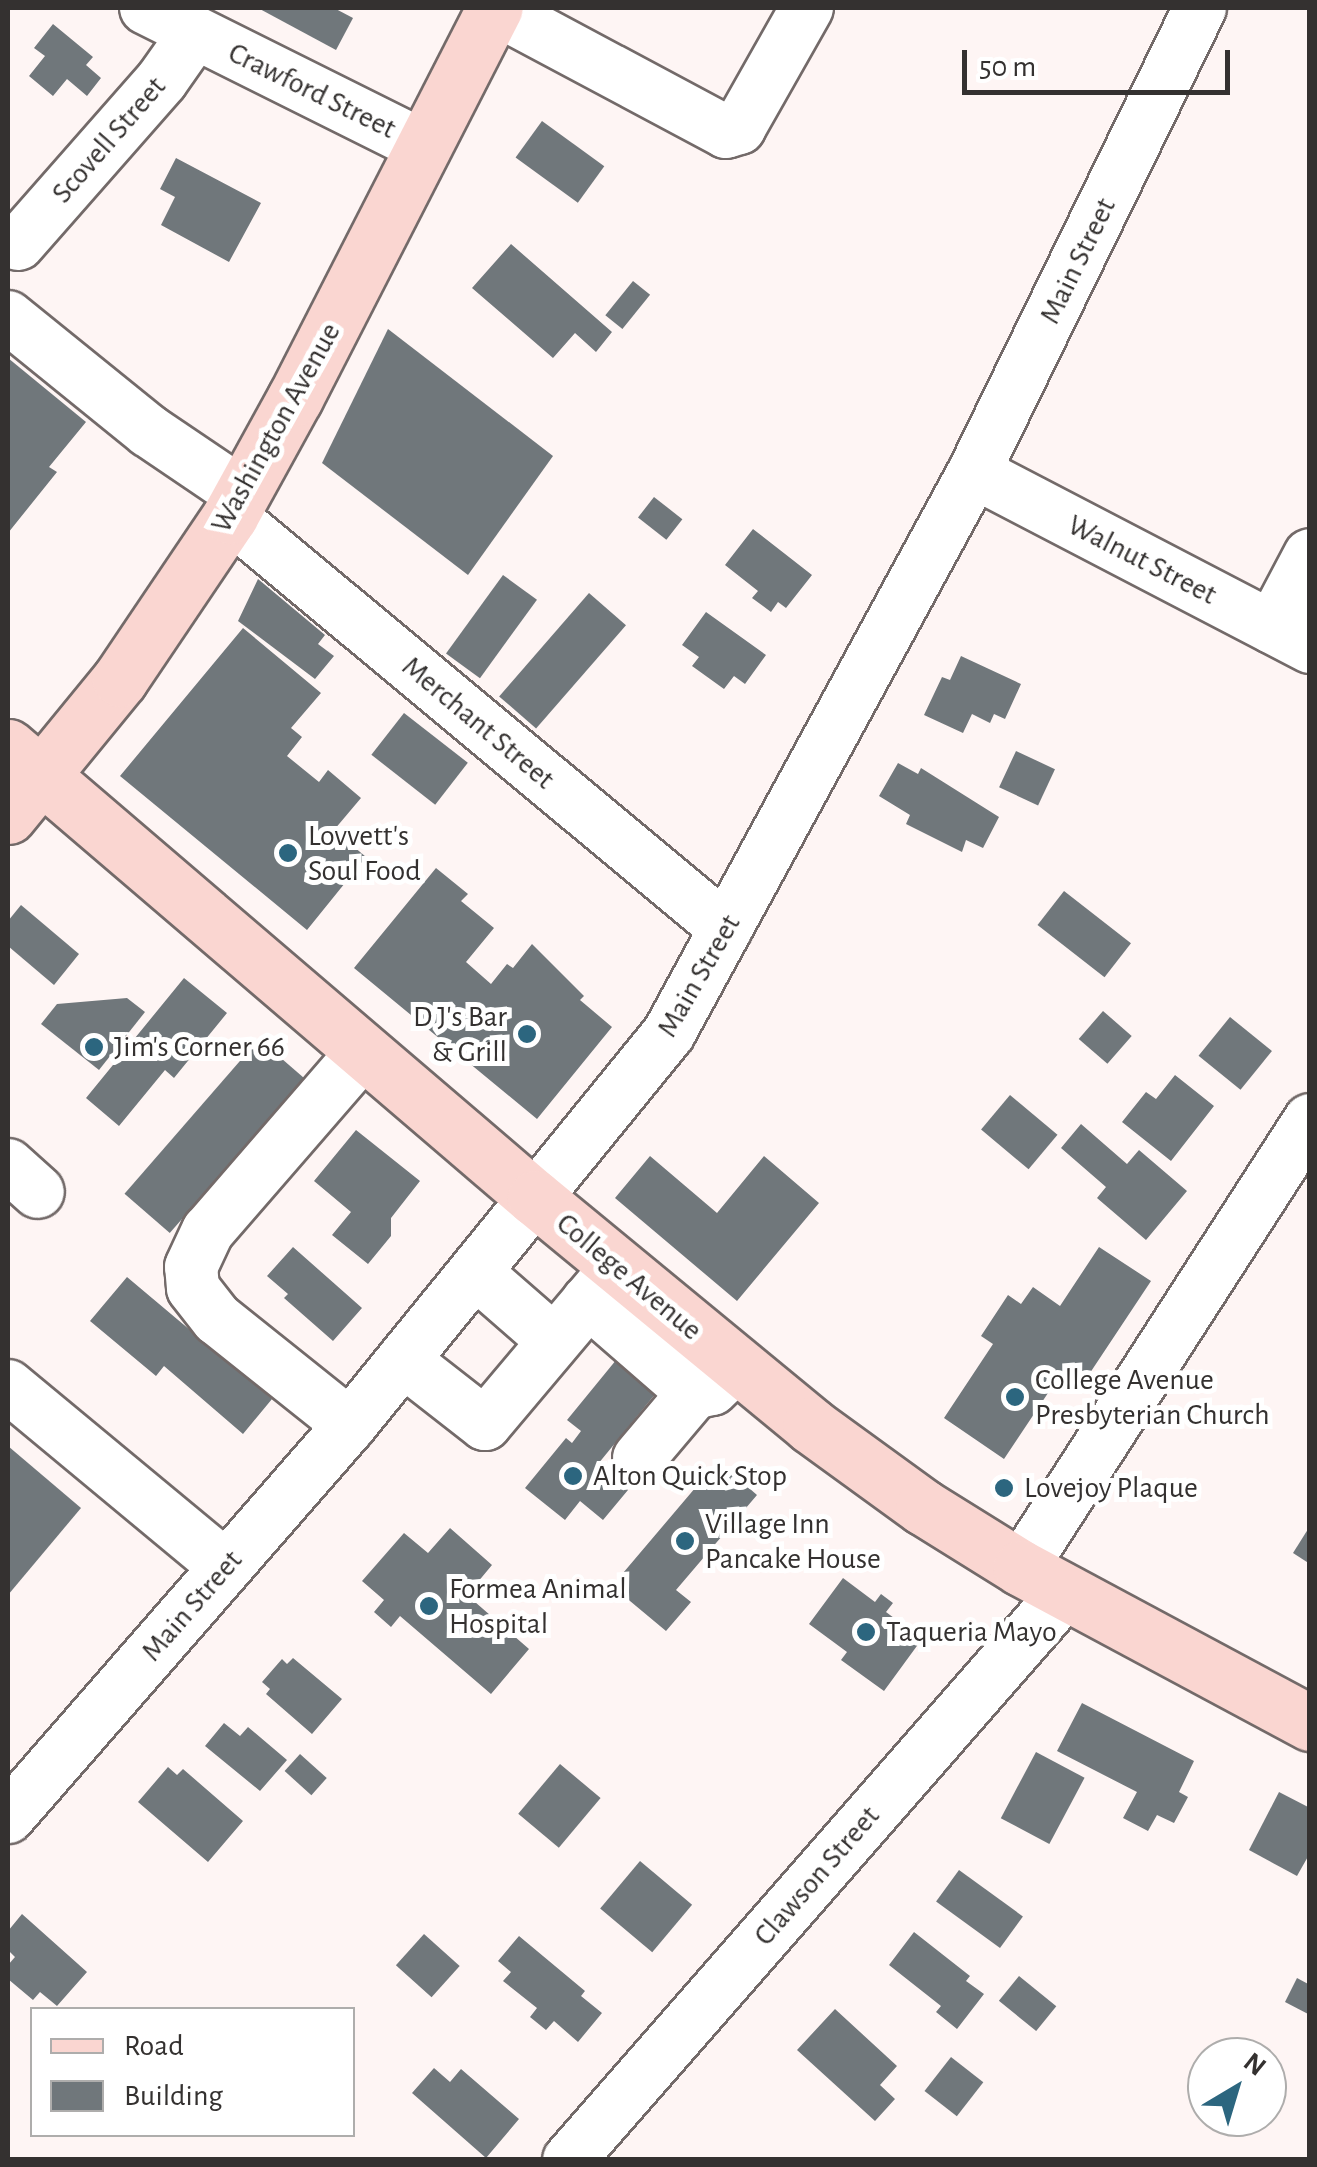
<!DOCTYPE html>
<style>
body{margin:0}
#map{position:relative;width:1317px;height:2167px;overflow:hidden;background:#fef5f4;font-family:"Alegreya Sans",sans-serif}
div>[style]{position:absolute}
.building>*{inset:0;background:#70777b;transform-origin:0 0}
.roads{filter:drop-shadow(2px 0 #736a69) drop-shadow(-2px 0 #736a69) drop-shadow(0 2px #736a69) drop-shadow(0 -2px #736a69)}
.minor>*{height:52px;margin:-26px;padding:0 26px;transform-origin:26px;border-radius:26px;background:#fff}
.major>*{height:55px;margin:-27.5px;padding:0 27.5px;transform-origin:27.5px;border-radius:27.5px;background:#fad6d1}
.dots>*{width:28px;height:28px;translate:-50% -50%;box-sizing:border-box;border:5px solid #fff;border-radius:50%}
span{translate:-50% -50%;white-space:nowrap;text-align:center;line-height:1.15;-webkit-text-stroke:10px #fff;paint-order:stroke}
.street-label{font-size:30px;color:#343130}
.poi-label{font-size:30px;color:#343130}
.left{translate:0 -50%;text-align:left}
.right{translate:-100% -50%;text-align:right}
.frame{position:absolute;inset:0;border:10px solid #343130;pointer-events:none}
.legend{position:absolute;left:30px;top:2007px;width:325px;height:130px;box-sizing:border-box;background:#fff;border:2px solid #aeadac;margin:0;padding:12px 18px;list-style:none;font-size:30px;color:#343130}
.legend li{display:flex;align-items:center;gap:20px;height:50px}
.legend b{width:50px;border:2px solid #aeadac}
.north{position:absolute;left:1187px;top:2037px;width:100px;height:100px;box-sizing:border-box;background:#fff;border:2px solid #aeadac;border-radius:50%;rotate:38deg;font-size:28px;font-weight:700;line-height:40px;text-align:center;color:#343130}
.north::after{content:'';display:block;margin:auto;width:35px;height:45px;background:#2c667f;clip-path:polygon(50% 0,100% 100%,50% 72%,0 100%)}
.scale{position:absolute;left:962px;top:50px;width:268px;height:45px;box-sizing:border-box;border:5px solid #343130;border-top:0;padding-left:12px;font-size:30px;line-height:35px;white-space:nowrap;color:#343130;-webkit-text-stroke:8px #fff;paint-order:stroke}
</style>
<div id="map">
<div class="building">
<div style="clip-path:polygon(258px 8px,334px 8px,353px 18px,336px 50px)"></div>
<div style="clip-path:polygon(53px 24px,93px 57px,86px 65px,101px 78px,87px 96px,67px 79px,53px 96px,29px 76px,45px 56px,34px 48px)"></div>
<div style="left:542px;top:121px;width:77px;height:45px;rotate:36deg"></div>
<div style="clip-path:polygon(176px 158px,261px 203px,229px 262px,161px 225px,175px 197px,160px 189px)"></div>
<div style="clip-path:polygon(511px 244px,612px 332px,596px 352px,575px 333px,553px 358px,472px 288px)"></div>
<div style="left:633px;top:281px;width:22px;height:44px;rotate:39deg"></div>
<div style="clip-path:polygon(388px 329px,553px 456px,468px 575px,322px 463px)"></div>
<div style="clip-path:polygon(8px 358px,86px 422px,49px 467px,57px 472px,8px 533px)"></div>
<div style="left:654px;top:497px;width:36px;height:26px;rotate:38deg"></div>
<div style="clip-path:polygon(753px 529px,812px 575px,786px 608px,778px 602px,771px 612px,752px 598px,758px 591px,725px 565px)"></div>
<div style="left:503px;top:575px;width:42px;height:97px;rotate:36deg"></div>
<div style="clip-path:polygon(258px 579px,325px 635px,318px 644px,334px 656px,315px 679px,238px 621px)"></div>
<div style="left:589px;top:593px;width:49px;height:137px;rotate:41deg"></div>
<div style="clip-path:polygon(706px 612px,766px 655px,745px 684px,734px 676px,724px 689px,692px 666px,699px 657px,682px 645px)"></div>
<div style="clip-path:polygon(243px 628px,321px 693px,291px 728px,302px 737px,287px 756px,319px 782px,328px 770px,361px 798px,334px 830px,366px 857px,307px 930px,120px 776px)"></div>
<div style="clip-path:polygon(961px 656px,1021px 684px,1005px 719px,994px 714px,990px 723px,972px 714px,963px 733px,924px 715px,942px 677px,950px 680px)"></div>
<div style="left:404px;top:713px;width:81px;height:53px;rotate:38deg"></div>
<div style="left:1016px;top:751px;width:43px;height:40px;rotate:25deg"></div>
<div style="clip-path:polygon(898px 763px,918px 774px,921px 768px,999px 817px,983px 848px,966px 840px,962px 852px,906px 824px,910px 815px,879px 796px)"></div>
<div style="clip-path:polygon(436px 868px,468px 894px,461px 901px,494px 928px,466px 962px,491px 984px,507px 964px,513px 968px,532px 944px,584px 996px,580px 1000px,612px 1027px,537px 1119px,354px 968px)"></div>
<div style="left:1064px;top:891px;width:85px;height:43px;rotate:38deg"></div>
<div style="clip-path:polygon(21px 905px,79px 954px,54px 985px,8px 946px,8px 921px)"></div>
<div style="clip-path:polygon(184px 978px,227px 1013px,174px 1078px,165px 1070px,119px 1126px,86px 1098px)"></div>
<div style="clip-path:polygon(127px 998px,145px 1012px,99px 1070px,41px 1024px,57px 1004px)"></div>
<div style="left:1103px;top:1011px;width:38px;height:37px;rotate:41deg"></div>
<div style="left:1230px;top:1017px;width:54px;height:50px;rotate:39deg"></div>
<div style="left:259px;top:1039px;width:60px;height:205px;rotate:41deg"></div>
<div style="clip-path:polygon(1175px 1075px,1214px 1106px,1171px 1161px,1122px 1122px,1146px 1092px,1156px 1099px)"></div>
<div style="left:1010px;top:1095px;width:62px;height:45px;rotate:40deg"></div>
<div style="clip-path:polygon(1081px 1124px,1127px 1164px,1139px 1150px,1187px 1191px,1146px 1240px,1097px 1198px,1106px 1187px,1061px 1148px)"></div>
<div style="clip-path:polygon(356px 1130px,420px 1181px,391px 1218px,391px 1236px,368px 1264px,332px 1235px,351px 1212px,314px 1181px)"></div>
<div style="clip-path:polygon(650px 1156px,717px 1213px,764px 1156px,819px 1203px,737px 1301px,615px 1198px)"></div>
<div style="clip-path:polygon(293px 1247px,362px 1308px,333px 1341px,284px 1298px,288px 1294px,267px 1276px)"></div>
<div style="clip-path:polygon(1099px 1247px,1151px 1281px,1078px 1391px,1058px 1378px,1004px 1459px,944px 1418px,993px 1344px,981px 1336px,1008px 1295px,1021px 1304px,1033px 1287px,1060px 1306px)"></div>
<div style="clip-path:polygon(127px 1277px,272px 1399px,243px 1434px,164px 1366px,156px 1376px,90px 1321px)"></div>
<div style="clip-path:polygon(621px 1354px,661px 1387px,598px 1464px,628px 1490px,603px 1520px,580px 1501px,565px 1520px,525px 1488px,566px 1438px,572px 1443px,581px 1431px,567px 1420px)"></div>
<div style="clip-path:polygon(8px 1446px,81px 1508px,8px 1595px)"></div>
<div style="clip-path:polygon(718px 1461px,757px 1495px,676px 1590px,691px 1602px,666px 1631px,612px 1586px)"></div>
<div style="clip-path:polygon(1310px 1526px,1310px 1564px,1293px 1553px)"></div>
<div style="clip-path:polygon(450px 1528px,492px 1565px,467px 1595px,529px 1649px,491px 1694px,400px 1616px,391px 1627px,374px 1612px,384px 1600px,362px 1581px,404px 1533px,428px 1553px)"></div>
<div style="clip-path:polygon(843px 1578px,875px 1602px,881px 1594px,893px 1603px,886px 1612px,922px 1639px,884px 1691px,841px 1660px,847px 1652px,809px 1624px)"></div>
<div style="clip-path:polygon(293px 1658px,342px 1699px,312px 1734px,266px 1694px,270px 1689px,262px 1682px,282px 1659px,287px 1664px)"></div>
<div style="clip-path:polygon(1082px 1703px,1194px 1761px,1179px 1792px,1188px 1797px,1174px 1823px,1157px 1815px,1148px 1831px,1123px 1818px,1137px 1792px,1057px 1751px)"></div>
<div style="clip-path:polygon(224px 1723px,240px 1736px,248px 1727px,287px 1760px,260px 1791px,205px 1746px)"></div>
<div style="left:1036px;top:1752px;width:55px;height:75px;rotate:28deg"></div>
<div style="left:300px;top:1754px;width:36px;height:23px;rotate:42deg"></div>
<div style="left:560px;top:1764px;width:53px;height:65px;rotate:40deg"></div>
<div style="clip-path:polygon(168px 1767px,177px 1775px,183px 1769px,243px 1821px,208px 1862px,138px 1802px)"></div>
<div style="clip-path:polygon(1279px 1792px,1310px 1808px,1310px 1853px,1297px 1876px,1249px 1850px)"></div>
<div style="left:640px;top:1861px;width:68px;height:62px;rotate:40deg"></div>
<div style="left:959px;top:1870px;width:79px;height:39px;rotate:36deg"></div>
<div style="clip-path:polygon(22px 1914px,87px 1972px,57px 2006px,40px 1992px,33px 2000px,8px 1979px,8px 1965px,15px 1957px,8px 1950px,8px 1931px)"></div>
<div style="clip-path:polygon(914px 1932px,970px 1976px,966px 1981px,984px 1994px,957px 2029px,936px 2012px,941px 2006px,889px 1965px)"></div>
<div style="left:424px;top:1934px;width:48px;height:42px;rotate:42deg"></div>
<div style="clip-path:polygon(519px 1936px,585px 1991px,581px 1996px,602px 2013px,578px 2042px,554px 2021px,546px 2030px,530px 2017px,537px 2008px,503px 1981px,511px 1972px,498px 1961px)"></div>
<div style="left:1019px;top:1976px;width:48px;height:32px;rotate:39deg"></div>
<div style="clip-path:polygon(1297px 1978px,1310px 1985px,1310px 2015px,1285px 2002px)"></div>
<div style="clip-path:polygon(835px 2009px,897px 2066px,880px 2085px,895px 2099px,875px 2121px,797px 2050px)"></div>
<div style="left:951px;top:2057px;width:41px;height:43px;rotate:38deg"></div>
<div style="clip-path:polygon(434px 2068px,450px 2082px,461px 2069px,519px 2119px,486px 2158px,412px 2093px)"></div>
</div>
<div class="roads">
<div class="minor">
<div style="left:146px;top:8px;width:312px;rotate:26.5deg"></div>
<div style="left:494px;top:8px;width:263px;rotate:28.1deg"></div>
<div style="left:726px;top:132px;width:14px;rotate:-17deg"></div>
<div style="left:739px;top:128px;width:138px;rotate:-60.5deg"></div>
<div style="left:18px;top:244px;width:218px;rotate:-48.7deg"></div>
<div style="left:162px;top:80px;width:57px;rotate:-54.9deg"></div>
<div style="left:8px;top:317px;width:181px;rotate:39deg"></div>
<div style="left:149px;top:431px;width:112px;rotate:34.1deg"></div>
<div style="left:974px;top:472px;width:379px;rotate:27.5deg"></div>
<div style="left:230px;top:516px;width:645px;rotate:39.78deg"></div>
<div style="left:1272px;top:627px;width:81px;rotate:-62.2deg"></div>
<div style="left:8px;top:1165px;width:40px;rotate:42deg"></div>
<div style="left:475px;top:1272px;width:105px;rotate:41.1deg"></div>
<div style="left:588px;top:1301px;width:140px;rotate:41deg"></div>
<div style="left:694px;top:1393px;width:18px;rotate:-13deg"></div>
<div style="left:712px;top:1389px;width:33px;rotate:-44deg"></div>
<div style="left:403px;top:1360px;width:104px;rotate:38deg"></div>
<div style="left:485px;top:1424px;width:205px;rotate:-49.9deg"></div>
<div style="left:8px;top:1386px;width:283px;rotate:39.7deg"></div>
<div style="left:350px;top:1425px;width:170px;rotate:-141.4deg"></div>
<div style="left:217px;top:1319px;width:39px;rotate:-128deg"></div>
<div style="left:193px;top:1288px;width:21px;rotate:-95deg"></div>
<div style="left:191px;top:1267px;width:40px;rotate:-65deg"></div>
<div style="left:208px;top:1231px;width:238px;rotate:-49.1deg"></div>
<div style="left:639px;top:1458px;width:85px;rotate:-49.8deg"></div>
<div style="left:1021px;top:1568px;width:533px;rotate:-57.17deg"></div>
<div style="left:8px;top:1817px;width:520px;rotate:-48.9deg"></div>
<div style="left:350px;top:1425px;width:505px;rotate:-50.86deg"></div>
<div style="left:669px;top:1033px;width:639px;rotate:-61.47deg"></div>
<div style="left:974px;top:472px;width:516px;rotate:-64.03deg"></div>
<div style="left:569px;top:2160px;width:753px;rotate:-48.82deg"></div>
</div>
<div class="major">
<div style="left:8px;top:747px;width:694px;rotate:40.56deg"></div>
<div style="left:535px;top:1198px;width:357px;rotate:39.5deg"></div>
<div style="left:810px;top:1425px;width:140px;rotate:36deg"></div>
<div style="left:923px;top:1507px;width:115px;rotate:31.9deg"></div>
<div style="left:1021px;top:1568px;width:328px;rotate:28.2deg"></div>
<div style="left:8px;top:816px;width:177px;rotate:-50.7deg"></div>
<div style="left:120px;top:679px;width:197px;rotate:-56deg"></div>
<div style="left:230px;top:516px;width:135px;rotate:-61.2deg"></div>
<div style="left:295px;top:398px;width:438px;rotate:-62.9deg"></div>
</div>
</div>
<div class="dots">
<div style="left:288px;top:853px;background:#2c667f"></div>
<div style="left:527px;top:1034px;background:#2c667f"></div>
<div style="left:94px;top:1047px;background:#2c667f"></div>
<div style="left:1015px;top:1397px;background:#2c667f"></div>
<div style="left:573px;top:1476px;background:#2c667f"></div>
<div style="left:1004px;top:1488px;background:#2c667f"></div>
<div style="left:685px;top:1541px;background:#2c667f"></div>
<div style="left:429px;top:1606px;background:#2c667f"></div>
<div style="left:866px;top:1632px;background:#2c667f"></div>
</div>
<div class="street-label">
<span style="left:312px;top:91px;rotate:26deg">Crawford Street</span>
<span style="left:109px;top:140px;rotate:-49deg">Scovell Street</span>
<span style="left:1078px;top:261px;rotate:-64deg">Main Street</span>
<span style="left:276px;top:428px;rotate:-61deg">Washington Avenue</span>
<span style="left:1142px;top:560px;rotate:27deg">Walnut Street</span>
<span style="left:478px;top:723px;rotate:40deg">Merchant Street</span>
<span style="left:699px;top:976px;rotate:-60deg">Main Street</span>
<span style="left:629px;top:1277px;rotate:40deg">College Avenue</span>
<span style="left:192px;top:1606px;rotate:-49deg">Main Street</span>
<span style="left:817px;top:1876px;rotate:-49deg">Clawson Street</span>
</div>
<div class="poi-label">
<span class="left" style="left:308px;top:853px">Lovvett's<br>Soul Food</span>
<span class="right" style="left:507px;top:1034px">D J's Bar<br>&amp; Grill</span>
<span class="left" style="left:114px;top:1047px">Jim's Corner 66</span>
<span class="left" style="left:1035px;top:1397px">College Avenue<br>Presbyterian Church</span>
<span class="left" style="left:593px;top:1476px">Alton Quick Stop</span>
<span class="left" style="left:1024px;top:1488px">Lovejoy Plaque</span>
<span class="left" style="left:705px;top:1541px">Village Inn<br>Pancake House</span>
<span class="left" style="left:449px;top:1606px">Formea Animal<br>Hospital</span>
<span class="left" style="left:886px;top:1632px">Taqueria Mayo</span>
</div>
<div class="frame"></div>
<ul class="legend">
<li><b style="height:12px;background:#fad6d1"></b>Road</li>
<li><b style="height:28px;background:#70777b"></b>Building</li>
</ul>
<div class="north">N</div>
<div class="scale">50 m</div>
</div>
